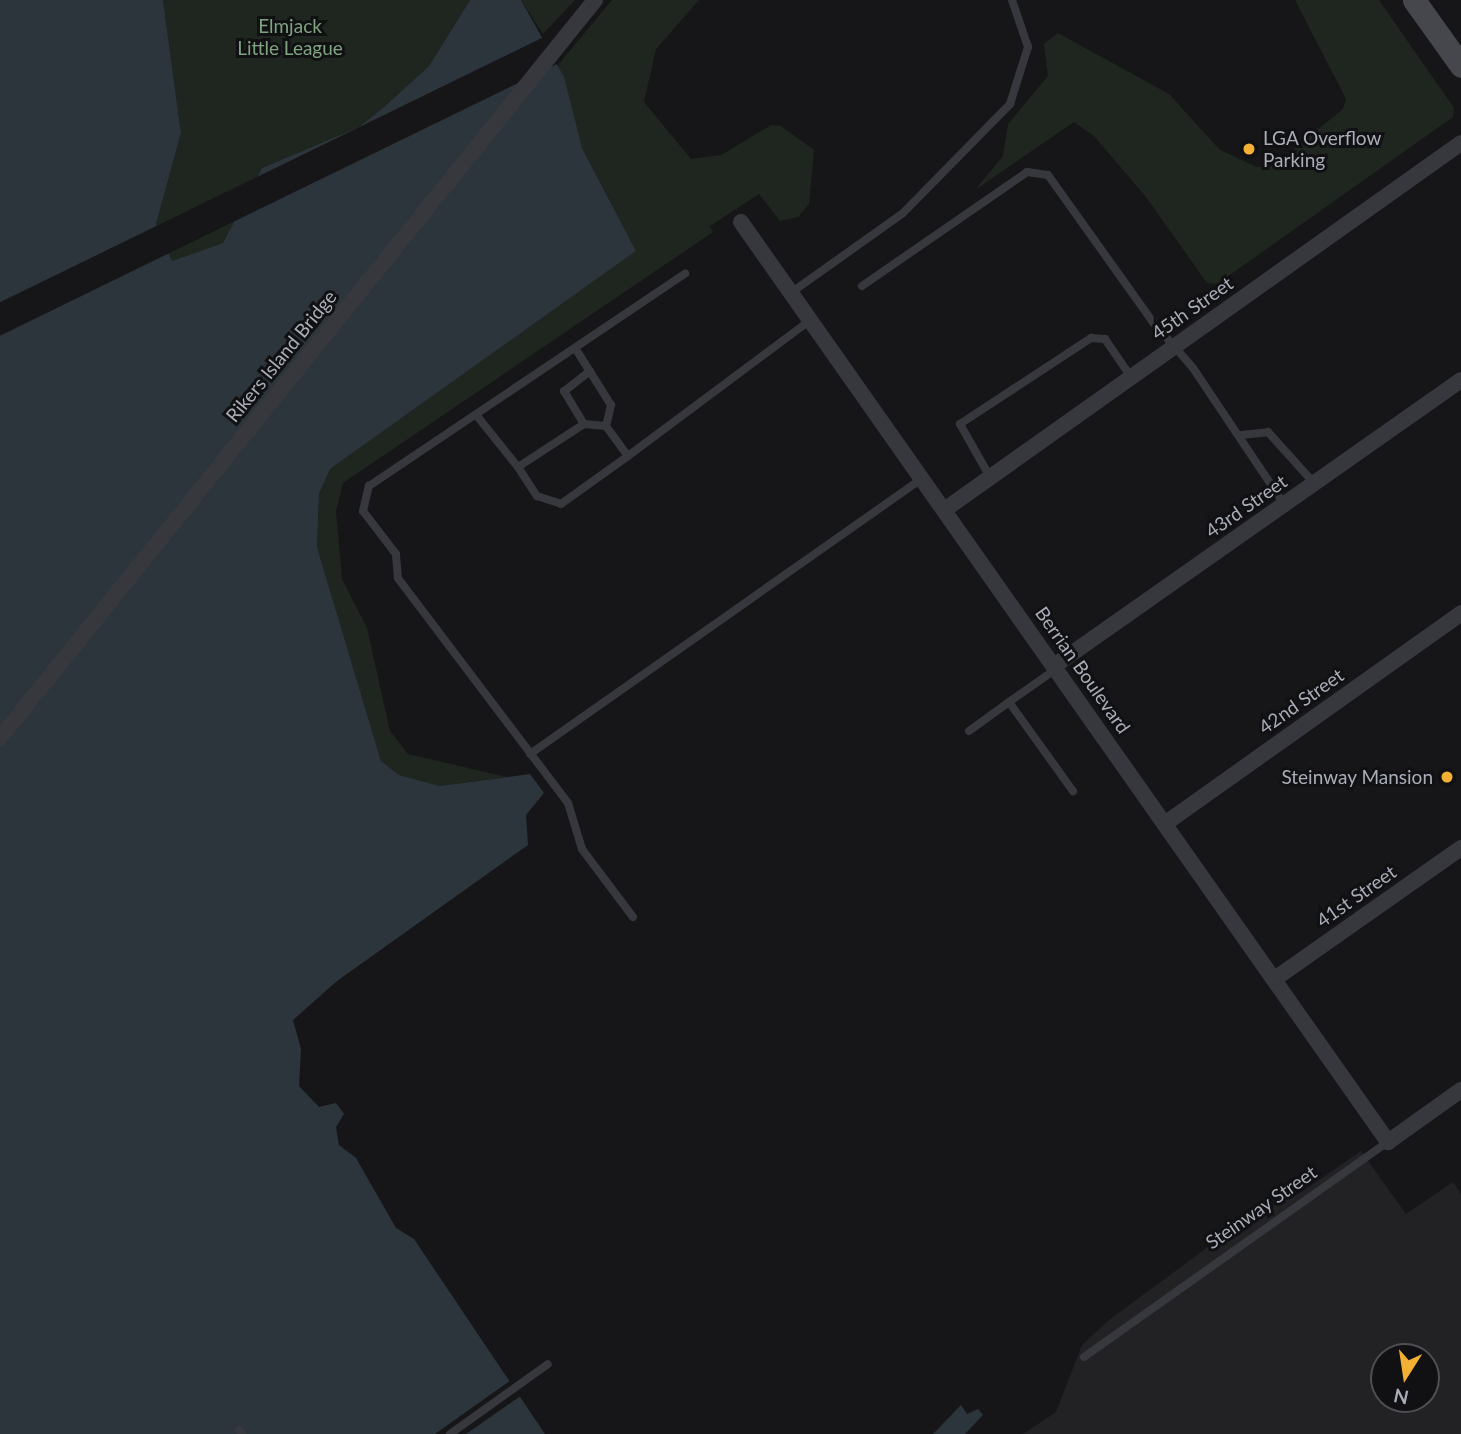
<!DOCTYPE html>
<style>
body{margin:0}
#map{position:relative;width:1461px;height:1434px;overflow:hidden;background:#161618;font-family:Lato,sans-serif}
div>[style]{position:absolute}
.built>*{inset:0;background:#222225}
.green>*{inset:0;background:#1e261f}
.water>*{inset:0;background:#2c353c}
.pier>*{inset:0;background:#161618;transform-origin:0 0}
.lane>*{height:8px;margin:-4px;padding:0 4px;transform-origin:4px;border-radius:4px;background:#37383d}
.street>*{height:16px;margin:-8px;padding:0 8px;transform-origin:8px;border-radius:8px;background:#37383d}
.secondary>*{height:23px;margin:-11.5px;padding:0 11.5px;transform-origin:11.5px;border-radius:11.5px;background:#45474d}
.dots>*{width:19px;height:19px;translate:-50% -50%;box-sizing:border-box;border:4px solid #111113;border-radius:50%}
span{translate:-50% -50%;white-space:nowrap;text-align:center;line-height:1.15;-webkit-text-stroke:6px #111113;paint-order:stroke}
.park-label{font-size:19px;color:#7fa381}
.poi-label{font-size:19px;color:#a8adb8}
.left{translate:0 -50%;text-align:left}
.right{translate:-100% -50%;text-align:right}
.street-label{font-size:19px;color:#a8adb8}
.north{position:absolute;left:1370px;top:1343px;width:70px;height:70px;box-sizing:border-box;background:#111113;border:2px solid #4d4f55;border-radius:50%;rotate:192deg;font-size:19px;font-weight:700;line-height:28px;text-align:center;color:#a8adb8}
.north::after{content:'';display:block;margin:auto;width:24px;height:32px;background:#f2b134;clip-path:polygon(50% 0,100% 100%,50% 72%,0 100%)}
</style>
<div id="map">
<div class="built">
<div style="clip-path:polygon(evenodd,1361px 1151px,1406px 1214px,1453px 1182px,1461px 1194px,1461px 1434px,1023px 1434px,1056px 1412px,1082px 1345px,1109px 1320px,1250px 1216px,1300px 1193px,1361px 1151px,1384px 1357px,1426px 1357px,1426px 1399px,1384px 1399px,1384px 1357px)"></div>
</div>
<div class="green">
<div style="clip-path:polygon(163px 0,470px 0,429px 66px,384px 107px,359px 127px,262px 168px,223px 243px,172px 261px,156px 224px,181px 133px)"></div>
<div style="clip-path:polygon(521px 0,575px 0,543px 34px)"></div>
<div style="clip-path:polygon(612px 0,699px 0,656px 49px,644px 102px,691px 159px,721px 155px,771px 125px,781px 126px,814px 150px,809px 204px,798px 217px,780px 221px,759px 194px,710px 226px,713px 232px,343px 483px,336px 511px,342px 579px,367px 628px,390px 731px,408px 754px,507px 777px,440px 786px,399px 775px,381px 761px,317px 547px,319px 494px,330px 469px,636px 251px,582px 148px,558px 65px)"></div>
<div style="clip-path:polygon(1295px 0,1379px 0,1454px 108px,1453px 117px,1217px 284px,1207px 283px,1146px 197px,1094px 136px,1074px 122px,975px 190px,1003px 156px,1008px 124px,1048px 76px,1044px 44px,1058px 33px,1169px 94px,1220px 150px,1257px 167px,1273px 166px,1343px 109px,1346px 99px)"></div>
</div>
<div class="water">
<div style="clip-path:polygon(0 0,163px 0,181px 133px,156px 224px,172px 261px,223px 243px,262px 168px,359px 127px,384px 107px,429px 66px,470px 0,521px 0,564px 77px,582px 148px,636px 251px,330px 469px,319px 494px,317px 547px,381px 761px,399px 775px,440px 786px,530px 774px,544px 793px,526px 815px,528px 845px,337px 981px,293px 1020px,301px 1049px,299px 1086px,319px 1107px,336px 1103px,344px 1114px,336px 1127px,339px 1145px,356px 1158px,396px 1228px,414px 1239px,545px 1434px,0 1434px)"></div>
<div style="clip-path:polygon(961px 1405px,967px 1414px,978px 1409px,983px 1415px,965px 1434px,933px 1434px)"></div>
</div>
<div class="pier">
<div style="left:548px;top:35px;width:30px;height:872px;rotate:64deg"></div>
<div style="clip-path:polygon(511px 1380px,522px 1395px,466px 1434px,435px 1434px)"></div>
</div>
<div class="lane">
<div style="left:862px;top:286px;width:201px;rotate:-34.6deg"></div>
<div style="left:1027px;top:172px;width:21px;rotate:8deg"></div>
<div style="left:1048px;top:175px;width:179px;rotate:54.5deg"></div>
<div style="left:1152px;top:321px;width:62px;rotate:48.9deg"></div>
<div style="left:1193px;top:368px;width:164px;rotate:56.2deg"></div>
<div style="left:792px;top:292px;width:136px;rotate:-35.4deg"></div>
<div style="left:903px;top:213px;width:153px;rotate:-45.5deg"></div>
<div style="left:1010px;top:104px;width:60px;rotate:-72.5deg"></div>
<div style="left:1028px;top:47px;width:50px;rotate:-108.8deg"></div>
<div style="left:577px;top:351px;width:64px;rotate:57.8deg"></div>
<div style="left:611px;top:405px;width:22px;rotate:103deg"></div>
<div style="left:590px;top:371px;width:33px;rotate:142deg"></div>
<div style="left:564px;top:391px;width:39px;rotate:59deg"></div>
<div style="left:584px;top:424px;width:22px;rotate:5deg"></div>
<div style="left:606px;top:426px;width:37px;rotate:54deg"></div>
<div style="left:628px;top:456px;width:229px;rotate:-36.7deg"></div>
<div style="left:477px;top:416px;width:65px;rotate:51.2deg"></div>
<div style="left:518px;top:467px;width:79px;rotate:-33.1deg"></div>
<div style="left:1241px;top:435px;width:27px;rotate:-6deg"></div>
<div style="left:1268px;top:432px;width:69px;rotate:48deg"></div>
<div style="left:518px;top:467px;width:35px;rotate:57deg"></div>
<div style="left:537px;top:496px;width:25px;rotate:18deg"></div>
<div style="left:561px;top:504px;width:82px;rotate:-35.6deg"></div>
<div style="left:990px;top:477px;width:61px;rotate:-119.5deg"></div>
<div style="left:960px;top:424px;width:157px;rotate:-33.3deg"></div>
<div style="left:1091px;top:338px;width:14px;rotate:4deg"></div>
<div style="left:1105px;top:339px;width:46px;rotate:55.6deg"></div>
<div style="left:1056px;top:669px;width:57px;rotate:144.9deg"></div>
<div style="left:1009px;top:702px;width:110px;rotate:54.3deg"></div>
<div style="left:969px;top:731px;width:49px;rotate:-35.9deg"></div>
<div style="left:530px;top:754px;width:479px;rotate:-35.1deg"></div>
<div style="left:633px;top:917px;width:85px;rotate:-126.9deg"></div>
<div style="left:582px;top:849px;width:48px;rotate:-106.9deg"></div>
<div style="left:568px;top:803px;width:282px;rotate:-127.1deg"></div>
<div style="left:398px;top:578px;width:24px;rotate:-95deg"></div>
<div style="left:396px;top:554px;width:54px;rotate:-127.5deg"></div>
<div style="left:363px;top:511px;width:26px;rotate:-77deg"></div>
<div style="left:369px;top:486px;width:381px;rotate:-33.9deg"></div>
<div style="left:1084px;top:1357px;width:372px;rotate:-35.3deg"></div>
<div style="left:239px;top:1430px;width:5px;rotate:53deg"></div>
<div style="left:450px;top:1434px;width:120px;rotate:-35.5deg"></div>
</div>
<div class="street">
<div style="left:741px;top:222px;width:1125px;rotate:54.88deg"></div>
<div style="left:1388px;top:1142px;width:90px;rotate:-35.5deg"></div>
<div style="left:947px;top:508px;width:630px;rotate:-35.38deg"></div>
<div style="left:1054px;top:666px;width:497px;rotate:-35.1deg"></div>
<div style="left:0;top:738px;width:948px;rotate:-51.12deg"></div>
<div style="left:1166px;top:823px;width:362px;rotate:-35.4deg"></div>
<div style="left:1276px;top:978px;width:226px;rotate:-35.1deg"></div>
</div>
<div class="secondary">
<div style="left:1414px;top:0;width:81px;rotate:54.5deg"></div>
</div>
<div class="dots">
<div style="left:1249px;top:149px;background:#f2b134"></div>
<div style="left:1447px;top:777px;background:#f2b134"></div>
</div>
<div class="park-label">
<span style="left:290px;top:37px">Elmjack<br>Little League</span>
</div>
<div class="poi-label">
<span class="left" style="left:1263px;top:149px">LGA Overflow<br>Parking</span>
<span class="right" style="left:1433px;top:777px">Steinway Mansion</span>
</div>
<div class="street-label">
<span style="left:1192px;top:308px;rotate:-35deg">45th Street</span>
<span style="left:281px;top:356px;rotate:-51deg">Rikers Island Bridge</span>
<span style="left:1246px;top:506px;rotate:-35deg">43rd Street</span>
<span style="left:1083px;top:670px;rotate:55deg">Berrian Boulevard</span>
<span style="left:1301px;top:701px;rotate:-35deg">42nd Street</span>
<span style="left:1356px;top:896px;rotate:-35deg">41st Street</span>
<span style="left:1261px;top:1207px;rotate:-35deg">Steinway Street</span>
</div>
<div class="north">N</div>
</div>
